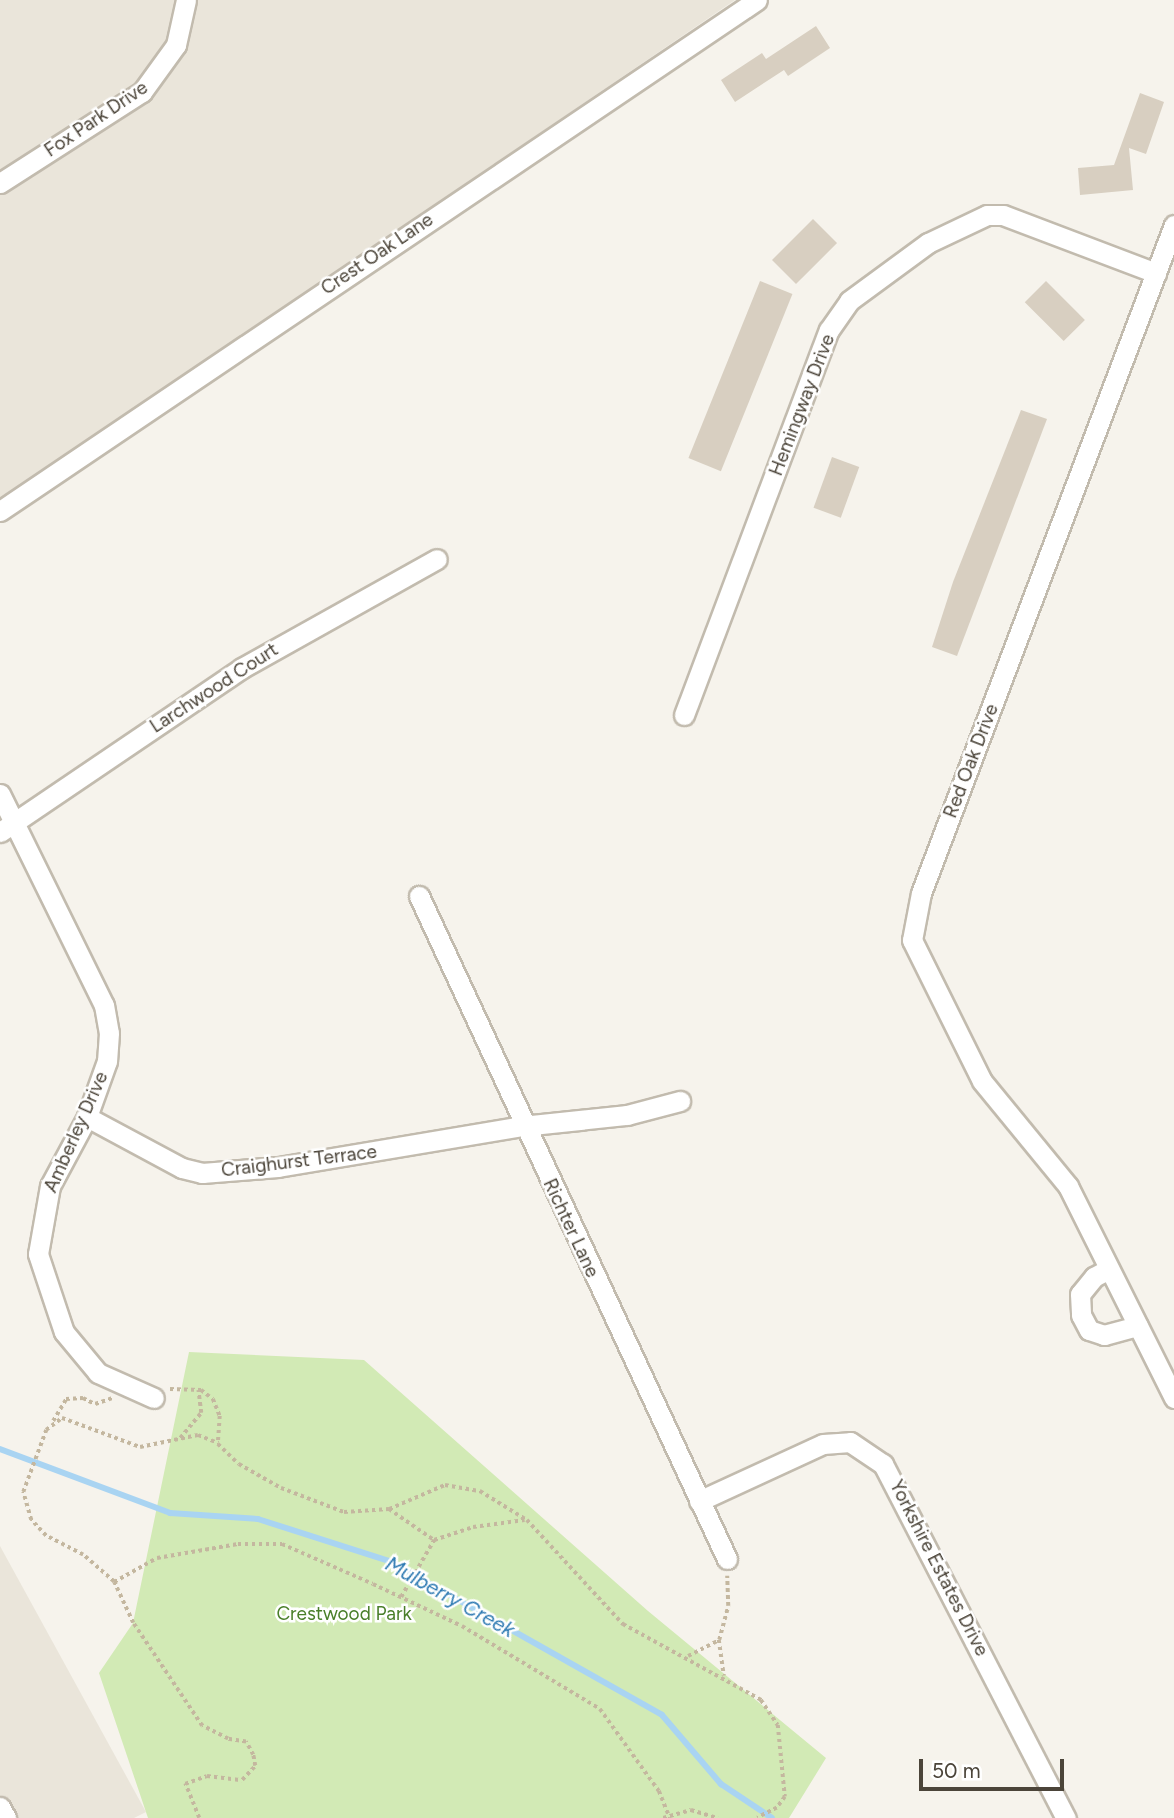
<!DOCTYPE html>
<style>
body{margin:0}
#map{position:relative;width:1174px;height:1818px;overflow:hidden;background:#f6f3ec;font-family:Figtree,sans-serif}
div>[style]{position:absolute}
.residential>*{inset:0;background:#eae5da}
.green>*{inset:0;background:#d2eab5}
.stream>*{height:6px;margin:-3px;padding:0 3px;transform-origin:3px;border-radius:3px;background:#a9d4f2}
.building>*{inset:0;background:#d8cfc1;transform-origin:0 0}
.path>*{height:3.5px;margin-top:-1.75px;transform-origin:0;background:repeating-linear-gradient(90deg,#c4b79f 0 3.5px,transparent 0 7px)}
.roads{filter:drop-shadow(2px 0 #c2bbae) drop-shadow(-2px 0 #c2bbae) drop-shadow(0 2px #c2bbae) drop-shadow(0 -2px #c2bbae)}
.minor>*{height:19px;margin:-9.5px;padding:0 9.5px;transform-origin:9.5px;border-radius:9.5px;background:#fff}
span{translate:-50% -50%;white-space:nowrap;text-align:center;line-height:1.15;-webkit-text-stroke:5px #fff;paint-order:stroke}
.street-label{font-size:19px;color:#4b4439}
.park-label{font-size:19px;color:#4a7f2a}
.water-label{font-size:21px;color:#2e7ab2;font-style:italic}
.scale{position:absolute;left:919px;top:1759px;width:145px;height:32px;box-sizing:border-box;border:4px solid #4b4439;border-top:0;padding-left:9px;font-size:21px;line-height:24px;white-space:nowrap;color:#4b4439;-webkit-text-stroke:5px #fff;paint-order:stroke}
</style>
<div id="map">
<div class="residential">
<div style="clip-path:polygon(0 0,735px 0,0 501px)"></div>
<div style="clip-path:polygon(0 1546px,146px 1812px,134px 1818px,0 1818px)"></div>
</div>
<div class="green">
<div style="clip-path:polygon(189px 1352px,364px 1360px,648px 1611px,826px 1758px,789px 1818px,148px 1818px,99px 1673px,133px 1623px)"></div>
</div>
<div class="stream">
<div style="left:0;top:1449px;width:182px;rotate:20.6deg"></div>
<div style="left:170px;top:1513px;width:88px;rotate:3.9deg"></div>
<div style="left:258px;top:1519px;width:138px;rotate:17.8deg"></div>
<div style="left:389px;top:1561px;width:313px;rotate:29.4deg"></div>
<div style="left:662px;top:1715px;width:91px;rotate:49.5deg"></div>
<div style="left:721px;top:1784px;width:61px;rotate:33.7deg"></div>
</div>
<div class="building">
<div style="clip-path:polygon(816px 26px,830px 48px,788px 76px,784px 70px,735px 102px,721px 80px,762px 53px,766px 59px)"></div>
<div style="clip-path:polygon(1140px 93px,1164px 102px,1146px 154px,1129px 148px,1133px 190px,1080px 195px,1078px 168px,1114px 165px)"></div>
<div style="left:813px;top:219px;width:34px;height:58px;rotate:45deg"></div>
<div style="left:760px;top:281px;width:35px;height:191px;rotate:22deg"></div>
<div style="left:1046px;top:281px;width:55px;height:30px;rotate:45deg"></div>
<div style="clip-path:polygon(1021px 410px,1047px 419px,957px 656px,932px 647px,953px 582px)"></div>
<div style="left:832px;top:457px;width:29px;height:54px;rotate:20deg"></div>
</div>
<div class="path">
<div style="left:170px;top:1389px;width:31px;rotate:2deg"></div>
<div style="left:201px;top:1390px;width:15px;rotate:37deg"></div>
<div style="left:213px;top:1399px;width:18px;rotate:68deg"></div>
<div style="left:220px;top:1416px;width:28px;rotate:94deg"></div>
<div style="left:218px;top:1444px;width:29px;rotate:44deg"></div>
<div style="left:239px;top:1464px;width:48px;rotate:29.7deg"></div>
<div style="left:281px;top:1488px;width:67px;rotate:20.9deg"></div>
<div style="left:344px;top:1512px;width:45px;rotate:-3.8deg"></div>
<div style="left:389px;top:1509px;width:61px;rotate:-23.2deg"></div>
<div style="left:445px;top:1485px;width:36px;rotate:10deg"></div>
<div style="left:480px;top:1491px;width:55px;rotate:31.7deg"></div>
<div style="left:527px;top:1520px;width:142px;rotate:47.3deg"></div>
<div style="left:623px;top:1624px;width:158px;rotate:28.8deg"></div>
<div style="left:761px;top:1700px;width:30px;rotate:56deg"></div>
<div style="left:778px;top:1725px;width:72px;rotate:84.4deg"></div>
<div style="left:785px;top:1797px;width:14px;rotate:126deg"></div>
<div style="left:777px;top:1808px;width:22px;rotate:153deg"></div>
<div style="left:53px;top:1421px;width:26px;rotate:-59deg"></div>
<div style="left:66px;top:1399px;width:17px;rotate:-3deg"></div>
<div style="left:83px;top:1398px;width:13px;rotate:27deg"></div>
<div style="left:95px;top:1404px;width:18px;rotate:-19deg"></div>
<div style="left:180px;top:1438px;width:33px;rotate:-50deg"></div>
<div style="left:201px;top:1413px;width:23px;rotate:-97deg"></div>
<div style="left:389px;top:1509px;width:55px;rotate:34.6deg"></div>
<div style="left:434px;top:1540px;width:41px;rotate:-18.4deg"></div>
<div style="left:473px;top:1527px;width:52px;rotate:-7.7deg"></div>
<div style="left:114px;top:1582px;width:41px;rotate:-138.9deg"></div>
<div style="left:83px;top:1555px;width:42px;rotate:-152.8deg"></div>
<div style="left:46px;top:1536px;width:22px;rotate:-133deg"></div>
<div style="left:31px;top:1520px;width:29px;rotate:-106deg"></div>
<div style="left:23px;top:1492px;width:66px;rotate:-69.6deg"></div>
<div style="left:46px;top:1430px;width:20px;rotate:-37deg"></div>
<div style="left:62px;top:1418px;width:83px;rotate:20.4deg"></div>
<div style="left:140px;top:1447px;width:59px;rotate:-11.7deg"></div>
<div style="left:198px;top:1435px;width:22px;rotate:22deg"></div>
<div style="left:401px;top:1597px;width:66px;rotate:-59.9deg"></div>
<div style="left:719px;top:1640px;width:36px;rotate:82deg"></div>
<div style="left:688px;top:1656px;width:35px;rotate:-27deg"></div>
<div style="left:719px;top:1640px;width:35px;rotate:-75deg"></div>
<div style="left:728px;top:1606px;width:30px;rotate:-92deg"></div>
<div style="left:199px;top:1818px;width:37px;rotate:-112deg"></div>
<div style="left:185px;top:1784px;width:23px;rotate:-20deg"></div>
<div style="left:207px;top:1776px;width:35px;rotate:7deg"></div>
<div style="left:242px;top:1780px;width:19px;rotate:-47deg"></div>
<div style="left:255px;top:1766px;width:11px;rotate:-100deg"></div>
<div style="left:253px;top:1755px;width:15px;rotate:-118deg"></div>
<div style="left:246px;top:1742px;width:18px;rotate:-171deg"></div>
<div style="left:228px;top:1739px;width:29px;rotate:-153deg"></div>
<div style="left:202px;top:1726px;width:124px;rotate:-123.8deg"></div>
<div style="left:133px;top:1623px;width:45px;rotate:-114.9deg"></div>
<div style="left:114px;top:1582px;width:49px;rotate:-29.2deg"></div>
<div style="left:157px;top:1558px;width:82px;rotate:-9.8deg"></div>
<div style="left:238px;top:1544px;width:44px"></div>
<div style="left:282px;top:1544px;width:99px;rotate:23.7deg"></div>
<div style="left:373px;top:1584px;width:98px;rotate:25.3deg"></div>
<div style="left:462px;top:1626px;width:161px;rotate:31deg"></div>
<div style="left:600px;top:1709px;width:101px;rotate:54.3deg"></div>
<div style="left:659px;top:1791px;width:29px;rotate:68deg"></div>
<div style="left:663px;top:1818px;width:29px;rotate:-16deg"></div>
<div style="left:691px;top:1810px;width:28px;rotate:17deg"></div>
</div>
<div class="roads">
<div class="minor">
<div style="left:0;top:183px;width:169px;rotate:-32.7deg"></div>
<div style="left:142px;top:92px;width:58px;rotate:-54.1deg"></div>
<div style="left:176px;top:45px;width:46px;rotate:-77.5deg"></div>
<div style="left:1174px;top:225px;width:714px;rotate:110.74deg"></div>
<div style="left:921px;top:893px;width:48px;rotate:100.8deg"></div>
<div style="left:912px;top:940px;width:157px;rotate:63.6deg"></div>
<div style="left:982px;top:1081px;width:136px;rotate:50.7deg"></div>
<div style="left:1068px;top:1186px;width:237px;rotate:63.4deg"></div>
<div style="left:0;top:511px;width:913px;rotate:-34.02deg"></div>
<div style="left:684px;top:715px;width:411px;rotate:-69.4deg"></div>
<div style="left:829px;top:330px;width:35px;rotate:-55deg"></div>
<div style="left:849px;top:301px;width:98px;rotate:-36.3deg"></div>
<div style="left:928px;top:243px;width:65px;rotate:-25.4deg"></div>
<div style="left:987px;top:215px;width:16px"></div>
<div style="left:1003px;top:215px;width:164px;rotate:20.8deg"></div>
<div style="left:0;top:794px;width:235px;rotate:63.8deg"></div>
<div style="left:104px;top:1005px;width:28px;rotate:80deg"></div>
<div style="left:109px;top:1033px;width:28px;rotate:94deg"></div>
<div style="left:107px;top:1061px;width:59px;rotate:109.7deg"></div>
<div style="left:87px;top:1117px;width:78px;rotate:118.2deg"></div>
<div style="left:50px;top:1186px;width:69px;rotate:100deg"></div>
<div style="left:38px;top:1254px;width:82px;rotate:71.6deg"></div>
<div style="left:64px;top:1332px;width:53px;rotate:50.3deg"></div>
<div style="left:98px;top:1373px;width:61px;rotate:24.1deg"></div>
<div style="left:0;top:832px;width:292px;rotate:-34.1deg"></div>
<div style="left:242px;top:668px;width:223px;rotate:-29.2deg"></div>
<div style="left:419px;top:896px;width:731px;rotate:65.08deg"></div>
<div style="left:87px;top:1117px;width:108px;rotate:28.2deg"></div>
<div style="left:182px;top:1168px;width:21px;rotate:14deg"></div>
<div style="left:202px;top:1173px;width:76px;rotate:-4.5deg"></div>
<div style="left:278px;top:1167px;width:247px;rotate:-9.5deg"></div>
<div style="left:522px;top:1126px;width:106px;rotate:-6deg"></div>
<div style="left:627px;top:1115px;width:55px;rotate:-14.8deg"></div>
<div style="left:1109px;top:1269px;width:17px;rotate:152deg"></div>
<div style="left:1094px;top:1277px;width:22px;rotate:129deg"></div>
<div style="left:1080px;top:1294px;width:21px;rotate:87deg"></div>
<div style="left:1081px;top:1315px;width:17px;rotate:62deg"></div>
<div style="left:1089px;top:1330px;width:16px;rotate:18deg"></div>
<div style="left:1104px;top:1335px;width:35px;rotate:-15deg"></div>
<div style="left:699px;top:1501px;width:136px;rotate:-24.7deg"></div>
<div style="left:823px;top:1444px;width:27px;rotate:-4deg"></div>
<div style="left:850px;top:1442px;width:40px;rotate:34deg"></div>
<div style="left:883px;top:1464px;width:399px;rotate:62.7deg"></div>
<div style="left:0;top:1807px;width:13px;rotate:61deg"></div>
</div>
</div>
<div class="street-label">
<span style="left:96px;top:119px;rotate:-34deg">Fox Park Drive</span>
<span style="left:377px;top:254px;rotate:-34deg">Crest Oak Lane</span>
<span style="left:802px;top:405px;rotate:-69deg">Hemingway Drive</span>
<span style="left:214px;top:688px;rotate:-33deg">Larchwood Court</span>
<span style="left:971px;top:761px;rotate:-69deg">Red Oak Drive</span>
<span style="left:76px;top:1132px;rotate:-66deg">Amberley Drive</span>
<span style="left:299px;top:1161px;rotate:-7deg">Craighurst Terrace</span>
<span style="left:571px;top:1228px;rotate:65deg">Richter Lane</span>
<span style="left:939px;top:1568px;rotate:63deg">Yorkshire Estates Drive</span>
</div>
<div class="park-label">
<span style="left:344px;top:1614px">Crestwood Park</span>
</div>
<div class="water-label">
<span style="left:450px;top:1597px;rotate:29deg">Mulberry Creek</span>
</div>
<div class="scale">50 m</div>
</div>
